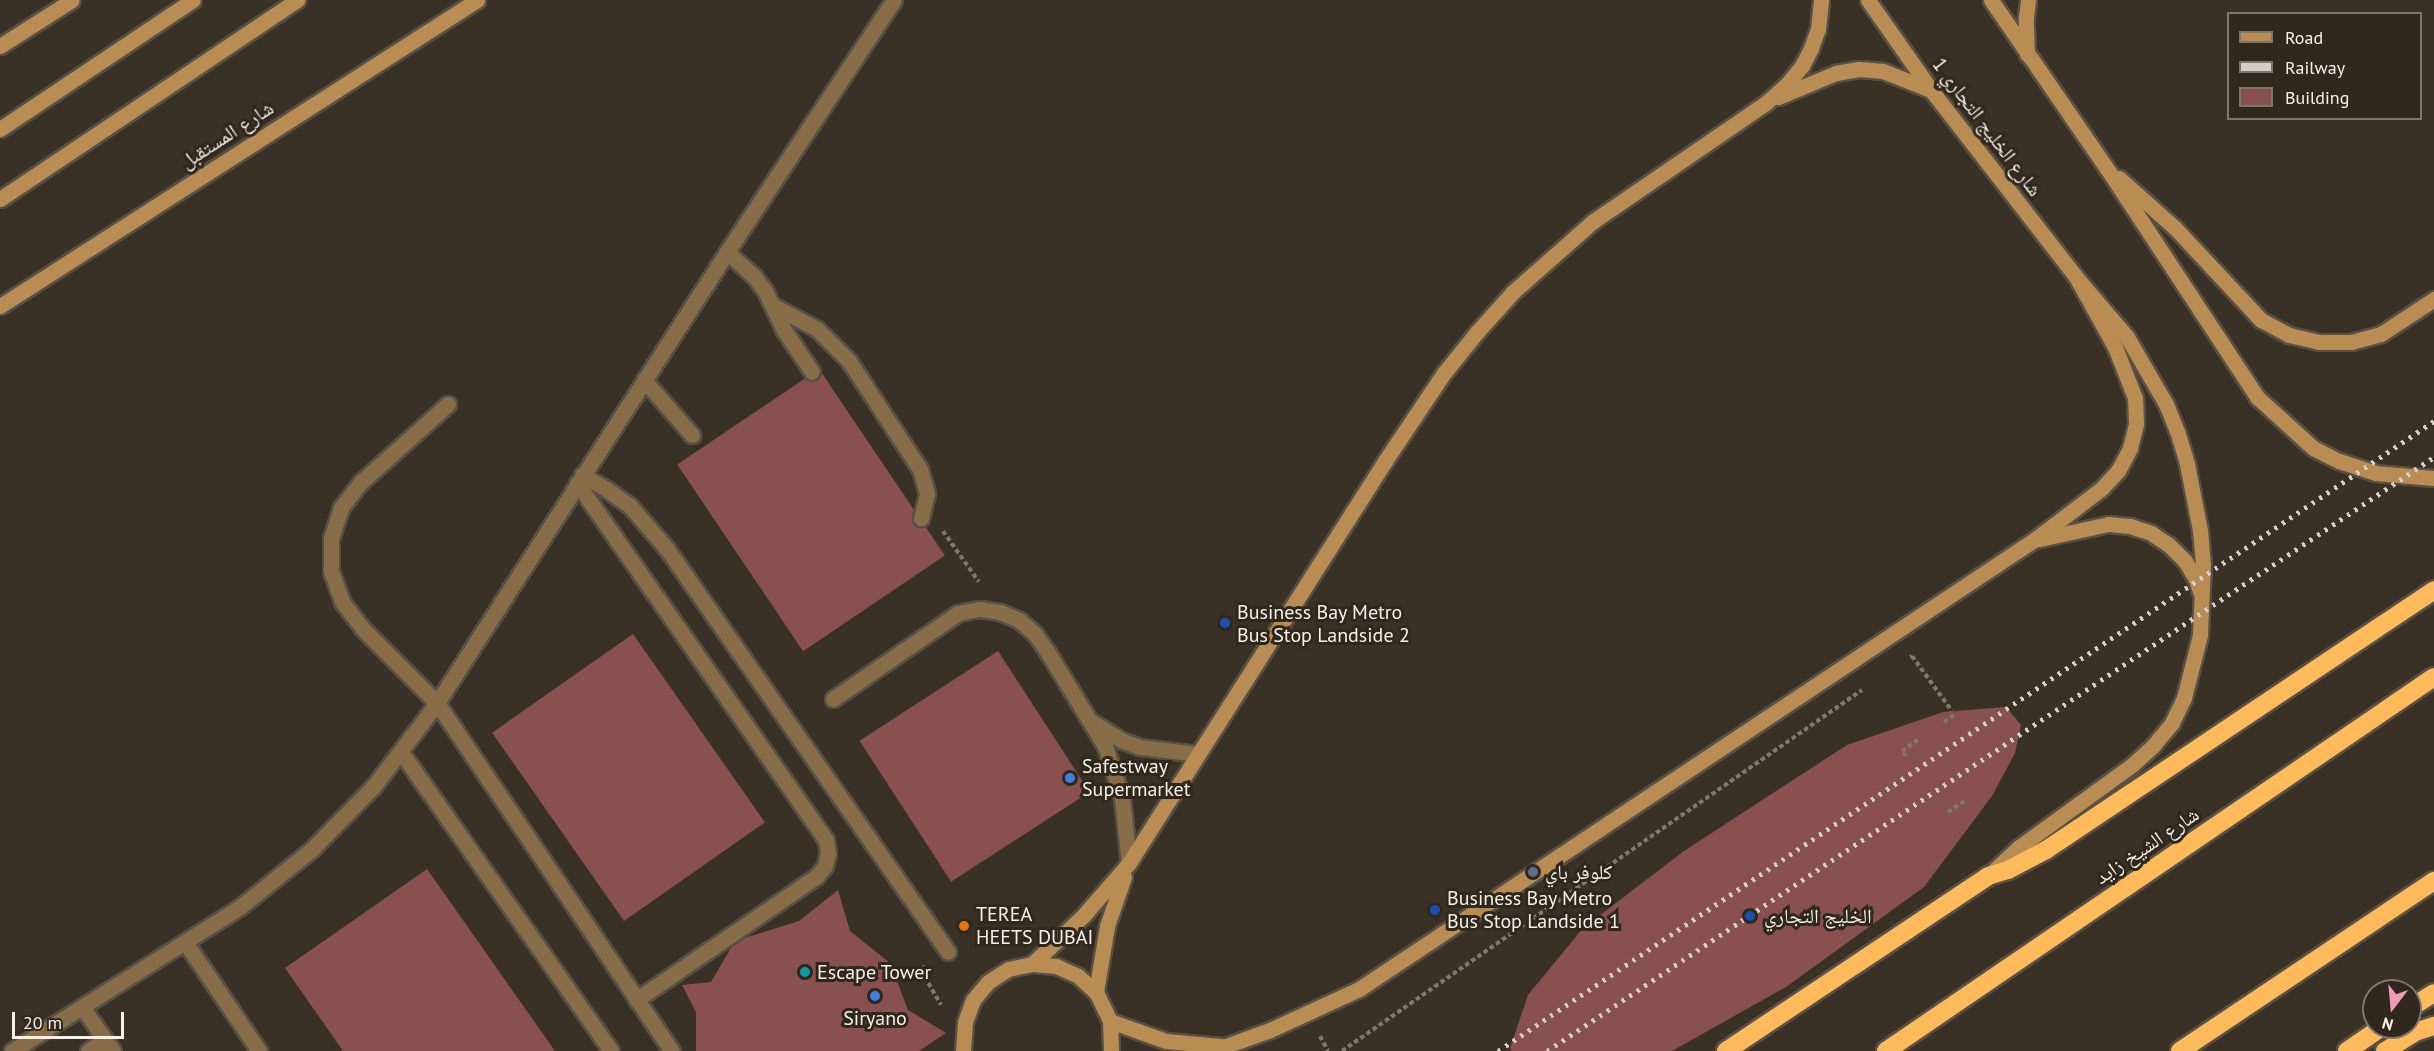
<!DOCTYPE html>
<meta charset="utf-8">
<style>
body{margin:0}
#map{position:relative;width:2434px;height:1051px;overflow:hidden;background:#3a3126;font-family:"PT Sans","Noto Naskh Arabic",sans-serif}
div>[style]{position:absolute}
.building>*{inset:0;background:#895050;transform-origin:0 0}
.path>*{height:4px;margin-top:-2px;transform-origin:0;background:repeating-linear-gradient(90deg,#80786e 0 4.5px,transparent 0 7.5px)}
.roads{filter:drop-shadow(2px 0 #585045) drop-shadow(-2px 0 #585045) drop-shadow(0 2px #585045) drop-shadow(0 -2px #585045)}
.lane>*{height:15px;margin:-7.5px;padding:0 7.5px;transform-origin:7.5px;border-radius:7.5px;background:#886d49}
.street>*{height:15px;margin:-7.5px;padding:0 7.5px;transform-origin:7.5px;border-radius:7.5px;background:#886d49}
.secondary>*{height:15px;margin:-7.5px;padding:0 7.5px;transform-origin:7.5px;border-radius:7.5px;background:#b88c52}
.highway>*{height:18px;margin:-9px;padding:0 9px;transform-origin:9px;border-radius:9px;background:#ffba5b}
.rail>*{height:4.5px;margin-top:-2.25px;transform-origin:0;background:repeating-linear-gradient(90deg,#d5cec6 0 3px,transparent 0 9px)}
.dots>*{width:16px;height:16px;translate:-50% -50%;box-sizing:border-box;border:3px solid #30271d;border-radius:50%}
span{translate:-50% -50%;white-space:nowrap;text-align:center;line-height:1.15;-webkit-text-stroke:6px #30271d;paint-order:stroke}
.street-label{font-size:20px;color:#f6f0e9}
.poi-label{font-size:20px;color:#f6f0e9}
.left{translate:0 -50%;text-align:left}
.legend{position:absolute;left:2227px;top:12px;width:195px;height:108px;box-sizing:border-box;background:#30271d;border:2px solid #7f776f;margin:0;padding:8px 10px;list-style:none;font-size:18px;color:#f6f0e9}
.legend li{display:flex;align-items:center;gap:12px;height:30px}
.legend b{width:30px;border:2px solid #7f776f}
.north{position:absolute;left:2362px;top:979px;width:60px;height:60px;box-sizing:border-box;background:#30271d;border:2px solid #7f776f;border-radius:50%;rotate:196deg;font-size:16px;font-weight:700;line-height:24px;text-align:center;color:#f6f0e9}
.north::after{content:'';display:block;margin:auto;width:21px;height:27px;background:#f09ab7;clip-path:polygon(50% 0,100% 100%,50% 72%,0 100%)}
.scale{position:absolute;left:12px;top:1012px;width:112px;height:27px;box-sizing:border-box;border:3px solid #f6f0e9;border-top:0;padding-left:8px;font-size:18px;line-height:21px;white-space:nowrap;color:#f6f0e9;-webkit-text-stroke:4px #30271d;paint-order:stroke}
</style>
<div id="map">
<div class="building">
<div style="left:819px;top:369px;width:225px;height:171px;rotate:56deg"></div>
<div style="left:633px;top:634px;width:230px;height:172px;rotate:55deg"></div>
<div style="left:998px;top:651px;width:168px;height:165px;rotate:57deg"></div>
<div style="clip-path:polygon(2006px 707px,2021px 725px,2015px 753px,1992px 796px,1924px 887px,1786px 987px,1672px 1051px,1512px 1051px,1510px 1048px,1528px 995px,1583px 928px,1684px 851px,1847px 745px,1943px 712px)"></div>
<div style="clip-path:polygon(427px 869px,555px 1051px,343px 1051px,285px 968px)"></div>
<div style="clip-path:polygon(838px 890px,850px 931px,890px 963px,908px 1010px,946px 1033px,919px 1051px,696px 1051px,696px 1012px,682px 985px,711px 982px,735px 941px,799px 921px)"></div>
</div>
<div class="path">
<div style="left:943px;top:531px;width:62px;rotate:54.8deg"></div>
<div style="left:1910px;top:657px;width:2px;rotate:-27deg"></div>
<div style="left:1912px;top:656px;width:68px;rotate:54deg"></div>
<div style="left:1944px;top:722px;width:12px;rotate:-35deg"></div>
<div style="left:1906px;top:756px;width:6px;rotate:-129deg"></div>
<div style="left:1902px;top:751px;width:21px;rotate:-35deg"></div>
<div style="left:1948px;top:812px;width:22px;rotate:-34deg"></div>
<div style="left:925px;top:966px;width:6px;rotate:135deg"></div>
<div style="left:921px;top:970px;width:40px;rotate:60.3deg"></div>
<div style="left:1320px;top:1036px;width:17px;rotate:62deg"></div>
<div style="left:1342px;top:1051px;width:633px;rotate:-34.77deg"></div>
</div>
<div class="roads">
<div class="lane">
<div style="left:727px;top:252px;width:36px;rotate:42deg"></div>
<div style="left:754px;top:276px;width:19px;rotate:54deg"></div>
<div style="left:765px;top:291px;width:43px;rotate:64deg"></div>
<div style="left:784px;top:330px;width:50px;rotate:56.3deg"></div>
<div style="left:774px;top:306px;width:49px;rotate:28.1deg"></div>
<div style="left:817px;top:329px;width:45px;rotate:45deg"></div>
<div style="left:849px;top:361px;width:129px;rotate:56.7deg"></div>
<div style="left:920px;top:469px;width:26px;rotate:74deg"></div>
<div style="left:927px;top:494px;width:25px;rotate:104deg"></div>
<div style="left:644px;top:380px;width:73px;rotate:48.9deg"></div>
<div style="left:448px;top:404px;width:117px;rotate:138.1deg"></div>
<div style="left:361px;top:482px;width:33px;rotate:128deg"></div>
<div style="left:341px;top:508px;width:33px;rotate:108deg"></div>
<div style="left:331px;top:539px;width:32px;rotate:90deg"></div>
<div style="left:331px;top:571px;width:33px;rotate:70deg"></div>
<div style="left:342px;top:602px;width:33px;rotate:52deg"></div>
<div style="left:362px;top:628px;width:106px;rotate:45deg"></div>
<div style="left:437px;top:703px;width:420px;rotate:56deg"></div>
<div style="left:582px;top:475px;width:28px;rotate:30deg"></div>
<div style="left:606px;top:489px;width:29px;rotate:35deg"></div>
<div style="left:630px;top:506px;width:57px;rotate:49.3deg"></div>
<div style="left:667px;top:549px;width:491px;rotate:55.1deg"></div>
<div style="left:577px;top:483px;width:435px;rotate:55.1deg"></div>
<div style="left:826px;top:840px;width:13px;rotate:81deg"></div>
<div style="left:828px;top:853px;width:13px;rotate:103deg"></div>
<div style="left:825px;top:866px;width:13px;rotate:129deg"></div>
<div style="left:817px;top:876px;width:219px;rotate:145.6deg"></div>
<div style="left:833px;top:699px;width:152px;rotate:-34.5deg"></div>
<div style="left:958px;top:613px;width:21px;rotate:-11deg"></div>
<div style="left:979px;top:609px;width:21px;rotate:8deg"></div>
<div style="left:1000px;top:612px;width:21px;rotate:23deg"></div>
<div style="left:1019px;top:620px;width:21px;rotate:41deg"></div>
<div style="left:1035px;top:634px;width:21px;rotate:55deg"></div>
<div style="left:1047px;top:651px;width:111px;rotate:58.6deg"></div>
<div style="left:1105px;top:746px;width:55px;rotate:71.9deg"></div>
<div style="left:1122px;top:798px;width:65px;rotate:83.9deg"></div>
<div style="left:1094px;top:723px;width:34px;rotate:32deg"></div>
<div style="left:1123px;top:741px;width:18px;rotate:19deg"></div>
<div style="left:1140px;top:747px;width:58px;rotate:6.9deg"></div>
<div style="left:401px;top:752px;width:365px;rotate:54.9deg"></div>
<div style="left:185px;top:942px;width:132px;rotate:55.8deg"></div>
<div style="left:82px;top:1007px;width:54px;rotate:54.8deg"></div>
<div style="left:88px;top:1051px;width:20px;rotate:-33deg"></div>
</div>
<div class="street">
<div style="left:12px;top:1051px;width:270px;rotate:-32.3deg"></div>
<div style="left:240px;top:907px;width:90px;rotate:-38.7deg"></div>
<div style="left:310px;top:851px;width:90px;rotate:-45.5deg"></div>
<div style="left:373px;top:787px;width:106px;rotate:-52.7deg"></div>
<div style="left:437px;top:703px;width:536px;rotate:-57.26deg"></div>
<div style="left:727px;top:252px;width:302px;rotate:-56.5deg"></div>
</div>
<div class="secondary">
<div style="left:1868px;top:0;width:110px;rotate:55deg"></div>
<div style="left:1931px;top:90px;width:237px;rotate:52.2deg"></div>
<div style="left:2076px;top:277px;width:79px;rotate:49.6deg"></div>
<div style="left:2127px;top:337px;width:78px;rotate:59.8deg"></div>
<div style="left:2166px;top:404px;width:32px;rotate:68deg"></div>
<div style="left:2178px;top:434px;width:31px;rotate:73deg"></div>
<div style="left:2187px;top:464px;width:67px;rotate:78.9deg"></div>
<div style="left:2200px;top:530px;width:35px;rotate:85deg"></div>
<div style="left:2203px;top:565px;width:70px;rotate:92.5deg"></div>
<div style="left:2200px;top:635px;width:65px;rotate:104.3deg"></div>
<div style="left:2184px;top:698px;width:28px;rotate:116deg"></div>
<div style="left:2172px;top:723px;width:30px;rotate:130deg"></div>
<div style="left:2153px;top:746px;width:28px;rotate:138deg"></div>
<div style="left:2132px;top:765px;width:140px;rotate:144deg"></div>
<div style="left:2019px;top:847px;width:42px;rotate:136.9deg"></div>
<div style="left:1991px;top:0;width:206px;rotate:55.5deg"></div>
<div style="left:2108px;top:170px;width:272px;rotate:56.7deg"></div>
<div style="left:2257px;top:397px;width:76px;rotate:42.3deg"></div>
<div style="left:2313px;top:448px;width:29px;rotate:27deg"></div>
<div style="left:2339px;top:461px;width:38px;rotate:18deg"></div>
<div style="left:2375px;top:473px;width:59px;rotate:4.8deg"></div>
<div style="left:0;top:46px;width:85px;rotate:-32.6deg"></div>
<div style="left:2027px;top:54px;width:37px;rotate:-92deg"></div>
<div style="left:2026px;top:17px;width:17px;rotate:-83deg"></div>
<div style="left:1778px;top:97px;width:63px;rotate:-22.5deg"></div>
<div style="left:1836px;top:73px;width:23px;rotate:-10deg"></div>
<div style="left:1859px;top:69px;width:24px;rotate:5deg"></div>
<div style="left:1883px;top:71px;width:52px;rotate:21.6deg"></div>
<div style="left:0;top:129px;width:232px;rotate:-33.8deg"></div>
<div style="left:2119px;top:178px;width:76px;rotate:41.8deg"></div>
<div style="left:2176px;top:229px;width:125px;rotate:47deg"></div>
<div style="left:2261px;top:320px;width:32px;rotate:28deg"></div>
<div style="left:2289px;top:335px;width:31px;rotate:13deg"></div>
<div style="left:2319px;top:342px;width:32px"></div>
<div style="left:2351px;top:342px;width:31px;rotate:-15deg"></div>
<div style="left:2381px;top:334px;width:64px;rotate:-33.4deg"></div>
<div style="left:0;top:199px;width:358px;rotate:-33.8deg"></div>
<div style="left:0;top:306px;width:567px;rotate:-32.68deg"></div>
<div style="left:2040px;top:539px;width:70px;rotate:-12.4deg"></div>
<div style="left:2108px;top:524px;width:22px;rotate:5deg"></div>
<div style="left:2130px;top:526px;width:22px;rotate:18deg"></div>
<div style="left:2151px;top:533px;width:22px;rotate:34deg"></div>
<div style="left:2169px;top:545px;width:23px;rotate:45deg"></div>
<div style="left:2185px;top:561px;width:21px;rotate:59deg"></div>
<div style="left:2196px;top:579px;width:13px;rotate:72deg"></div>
<div style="left:1032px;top:964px;width:70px;rotate:-43.3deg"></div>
<div style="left:1083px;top:916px;width:70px;rotate:-49deg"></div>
<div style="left:1129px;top:863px;width:477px;rotate:-57.5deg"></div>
<div style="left:1385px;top:461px;width:106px;rotate:-56.2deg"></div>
<div style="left:1444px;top:373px;width:53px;rotate:-51.2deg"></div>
<div style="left:1477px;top:332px;width:54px;rotate:-48deg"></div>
<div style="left:1513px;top:292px;width:106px;rotate:-41.5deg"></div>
<div style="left:1592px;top:222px;width:212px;rotate:-34.4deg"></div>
<div style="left:1767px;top:102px;width:28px;rotate:-42deg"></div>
<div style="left:1788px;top:83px;width:22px;rotate:-51deg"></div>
<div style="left:1802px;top:66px;width:20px;rotate:-63deg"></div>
<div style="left:1811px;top:48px;width:20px;rotate:-70deg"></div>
<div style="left:1818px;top:29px;width:29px;rotate:-84deg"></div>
<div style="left:1096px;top:992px;width:67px;rotate:-80.5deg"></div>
<div style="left:1107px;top:926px;width:52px;rotate:-70.9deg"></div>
<div style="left:1110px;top:1021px;width:59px;rotate:19.7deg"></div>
<div style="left:1166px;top:1041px;width:55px;rotate:5.2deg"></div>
<div style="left:963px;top:1051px;width:29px;rotate:-86deg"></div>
<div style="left:965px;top:1022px;width:23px;rotate:-70deg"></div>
<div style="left:973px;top:1000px;width:23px;rotate:-50deg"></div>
<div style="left:988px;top:982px;width:24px;rotate:-33deg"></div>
<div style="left:1008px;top:969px;width:25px;rotate:-12deg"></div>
<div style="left:1032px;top:964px;width:24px;rotate:5deg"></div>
<div style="left:1056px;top:966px;width:24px;rotate:24deg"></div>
<div style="left:1078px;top:976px;width:24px;rotate:42deg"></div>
<div style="left:1096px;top:992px;width:32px;rotate:64deg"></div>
<div style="left:1110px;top:1021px;width:30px;rotate:88deg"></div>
<div style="left:1212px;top:1051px;width:62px;rotate:-19.9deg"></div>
<div style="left:1270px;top:1030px;width:98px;rotate:-24.7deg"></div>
<div style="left:1359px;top:989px;width:811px;rotate:-33.63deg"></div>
<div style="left:2034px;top:540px;width:84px;rotate:-37.3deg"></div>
<div style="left:2101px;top:489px;width:25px;rotate:-47deg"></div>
<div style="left:2118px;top:471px;width:26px;rotate:-62deg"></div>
<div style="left:2130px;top:448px;width:25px;rotate:-76deg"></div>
<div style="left:2136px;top:424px;width:26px;rotate:-92deg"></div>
<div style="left:2135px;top:398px;width:55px;rotate:-111.4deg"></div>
<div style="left:2115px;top:347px;width:80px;rotate:-119.1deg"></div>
</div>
<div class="highway">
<div style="left:2410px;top:1008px;width:28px;rotate:-32deg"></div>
<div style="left:1726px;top:1051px;width:315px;rotate:-33.7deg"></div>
<div style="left:1988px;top:876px;width:21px;rotate:-17deg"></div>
<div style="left:2008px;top:870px;width:43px;rotate:-27.8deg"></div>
<div style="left:2046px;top:850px;width:467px;rotate:-33.8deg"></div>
<div style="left:1886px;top:1051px;width:663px;rotate:-34.31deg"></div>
<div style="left:2180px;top:1051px;width:306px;rotate:-33.8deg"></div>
<div style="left:2347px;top:1051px;width:42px;rotate:-34.4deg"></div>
<div style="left:2385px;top:1051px;width:36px;rotate:-32deg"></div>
<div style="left:2415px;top:1032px;width:20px;rotate:-18deg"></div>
</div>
</div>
<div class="rail">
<div style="left:1498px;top:1051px;width:1128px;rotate:-33.94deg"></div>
<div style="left:1547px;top:1051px;width:1068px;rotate:-33.81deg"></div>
</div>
<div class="dots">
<div style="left:1225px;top:623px;background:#1a4fb4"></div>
<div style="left:1070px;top:778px;background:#3f7fe0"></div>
<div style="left:1533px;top:872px;background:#5c6f8a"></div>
<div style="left:1435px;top:910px;background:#1a4fb4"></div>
<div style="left:1750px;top:916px;background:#1a4fb4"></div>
<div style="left:964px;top:926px;background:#e8710a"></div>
<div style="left:805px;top:972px;background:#0f9aa8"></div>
<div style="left:875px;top:996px;background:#3f7fe0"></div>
</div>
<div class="street-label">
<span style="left:1987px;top:127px;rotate:53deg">شارع الخليج التجاري 1</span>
<span style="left:227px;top:135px;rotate:-33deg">شارع المستقبل</span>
<span style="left:2147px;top:846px;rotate:-34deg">شارع الشيخ زايد</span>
</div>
<div class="poi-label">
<span class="left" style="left:1237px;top:624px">Business Bay Metro<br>Bus Stop Landside 2</span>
<span class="left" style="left:1082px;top:778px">Safestway<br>Supermarket</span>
<span class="left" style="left:1545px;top:872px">كلوفر باي</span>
<span class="left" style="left:1447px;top:910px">Business Bay Metro<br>Bus Stop Landside 1</span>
<span class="left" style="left:976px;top:926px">TEREA<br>HEETS DUBAI</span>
<span class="left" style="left:1764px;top:916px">الخليج التجاري</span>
<span class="left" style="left:817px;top:972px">Escape Tower</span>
<span style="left:875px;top:1018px">Siryano</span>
</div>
<ul class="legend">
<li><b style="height:8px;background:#b88c52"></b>Road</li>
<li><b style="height:8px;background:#d5cec6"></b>Railway</li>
<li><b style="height:16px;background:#895050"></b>Building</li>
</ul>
<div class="north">N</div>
<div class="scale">20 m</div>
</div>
